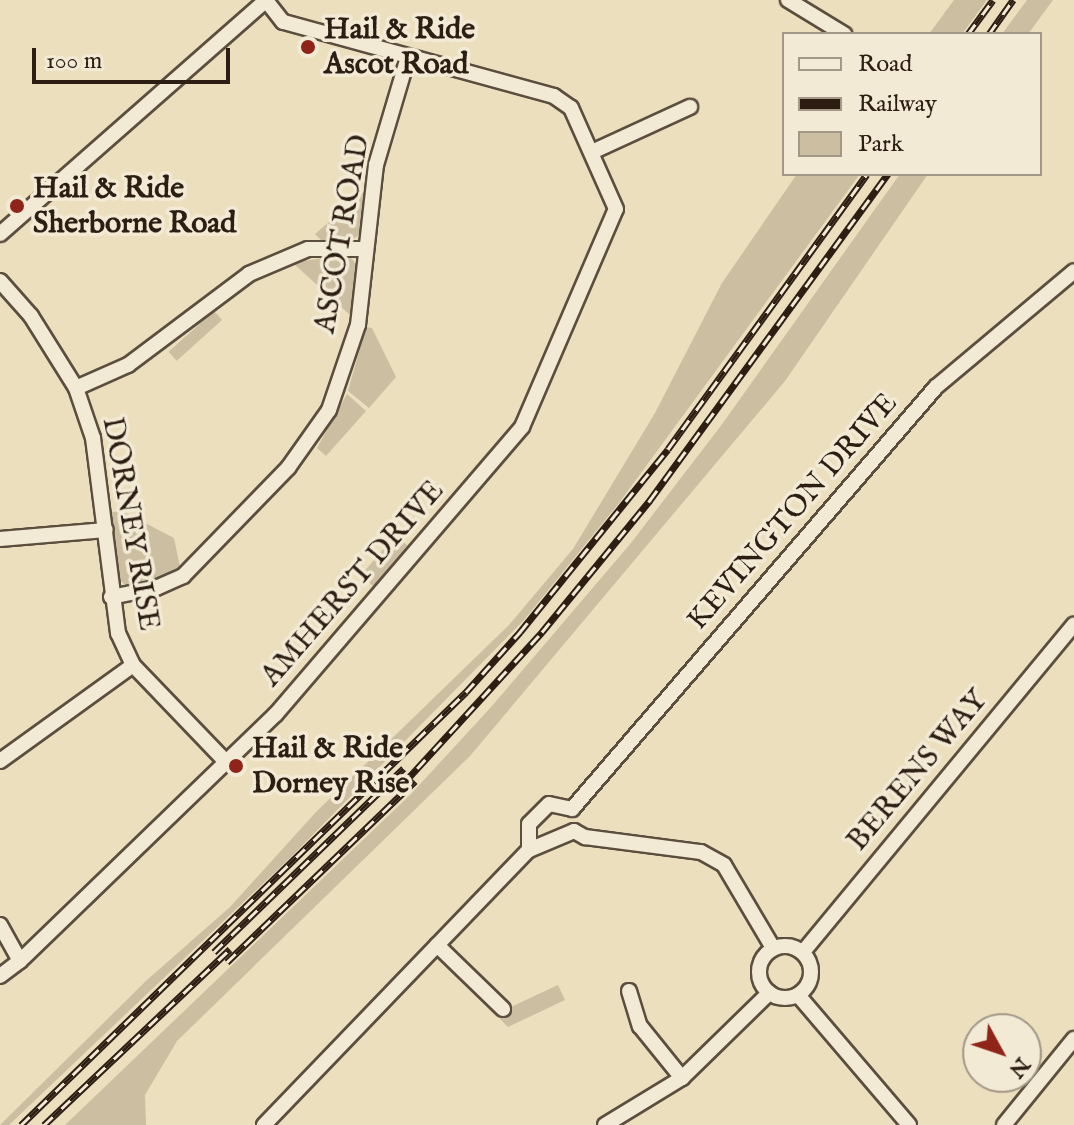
<!DOCTYPE html>
<style>
body{margin:0}
#map{position:relative;width:1074px;height:1125px;overflow:hidden;background:#ebdfbe;font-family:"IM FELL English",serif}
div>[style]{position:absolute}
.green>*{inset:0;background:#cbbea1;transform-origin:0 0}
.roads{filter:drop-shadow(2px 0 #5c4e3e) drop-shadow(-2px 0 #5c4e3e) drop-shadow(0 2px #5c4e3e) drop-shadow(0 -2px #5c4e3e)}
.street>*{height:14px;margin:-7px;padding:0 7px;transform-origin:7px;border-radius:7px;background:#f2ead5}
.street>.ring{margin:-7px;padding:0;box-sizing:content-box;background:none;border:14px solid #f2ead5;border-radius:50%}
.rail>*{height:7px;margin-top:-3.5px;transform-origin:0;background:repeating-linear-gradient(90deg,#f2ead5 0 12px,#2d1e14 0 24px);box-sizing:border-box;border-block:2px solid #2d1e14}
.dots>*{width:22px;height:22px;translate:-50% -50%;box-sizing:border-box;border:4px solid #f2ead5;border-radius:50%}
span{translate:-50% -50%;white-space:nowrap;text-align:center;line-height:1.15;-webkit-text-stroke:7px #f2ead5;paint-order:stroke}
.poi-label{font-size:30px;color:#2d1e14;font-weight:700}
.left{translate:0 -50%;text-align:left}
.street-label{font-size:30px;color:#2d1e14}
.legend{position:absolute;left:782px;top:32px;width:260px;height:144px;box-sizing:border-box;background:#f2ead5;border:2px solid #a39888;margin:0;padding:10px 14px;list-style:none;font-size:24px;color:#2d1e14}
.legend li{display:flex;align-items:center;gap:16px;height:40px}
.legend b{width:40px;border:2px solid #a39888}
.north{position:absolute;left:962px;top:1013px;width:80px;height:80px;box-sizing:border-box;background:#f2ead5;border:2px solid #a39888;border-radius:50%;rotate:130deg;font-size:22px;font-weight:700;line-height:32px;text-align:center;color:#2d1e14}
.north::after{content:'';display:block;margin:auto;width:28px;height:36px;background:#8f2418;clip-path:polygon(50% 0,100% 100%,50% 72%,0 100%)}
.scale{position:absolute;left:32px;top:48px;width:198px;height:36px;box-sizing:border-box;border:4px solid #2d1e14;border-top:0;padding-left:10px;font-size:24px;line-height:28px;white-space:nowrap;color:#2d1e14;-webkit-text-stroke:6px #f2ead5;paint-order:stroke}
</style>
<div id="map">
<div class="green">
<div style="clip-path:polygon(954px 0,987px 0,962px 34px,929px 34px)"></div>
<div style="clip-path:polygon(1027px 0,1053px 0,1028px 34px,1002px 34px)"></div>
<div style="clip-path:polygon(797px 174px,860px 174px,619px 503px,524px 620px,291px 857px,9px 1125px,0 1125px,147px 980px,230px 907px,316px 812px,509px 625px,573px 549px,655px 413px,722px 283px)"></div>
<div style="clip-path:polygon(900px 174px,928px 174px,785px 381px,470px 756px,177px 1041px,145px 1095px,146px 1125px,65px 1125px,411px 794px,492px 706px,631px 543px,720px 427px)"></div>
<div style="clip-path:polygon(364px 192px,359px 235px,352px 240px,321px 240px,315px 234px)"></div>
<div style="clip-path:polygon(322px 258px,351px 258px,356px 264px,350px 315px,293px 263px)"></div>
<div style="left:214px;top:311px;width:12px;height:61px;rotate:48deg"></div>
<div style="clip-path:polygon(366px 327px,372px 328px,396px 377px,369px 408px,348px 391px)"></div>
<div style="clip-path:polygon(347px 394px,366px 411px,326px 456px,317px 448px)"></div>
<div style="clip-path:polygon(122px 511px,174px 538px,180px 567px,154px 581px,126px 586px,119px 579px,112px 512px)"></div>
<div style="left:395px;top:535px;width:16px;height:53px;rotate:40deg"></div>
<div style="clip-path:polygon(558px 985px,565px 1000px,508px 1027px,500px 1019px,513px 1006px)"></div>
</div>
<div class="roads">
<div class="street">
<div style="left:788px;top:0;width:66px;rotate:31.3deg"></div>
<div style="left:592px;top:152px;width:108px;rotate:-24.7deg"></div>
<div style="left:0;top:234px;width:354px;rotate:-41.3deg"></div>
<div style="left:0;top:281px;width:47px;rotate:48.5deg"></div>
<div style="left:31px;top:316px;width:85px;rotate:58deg"></div>
<div style="left:76px;top:388px;width:53px;rotate:71.2deg"></div>
<div style="left:93px;top:438px;width:197px;rotate:82.7deg"></div>
<div style="left:118px;top:633px;width:35px;rotate:65deg"></div>
<div style="left:133px;top:665px;width:134px;rotate:46.2deg"></div>
<div style="left:76px;top:388px;width:57px;rotate:-23.9deg"></div>
<div style="left:128px;top:365px;width:151px;rotate:-36.9deg"></div>
<div style="left:249px;top:274px;width:64px;rotate:-23deg"></div>
<div style="left:308px;top:249px;width:57px"></div>
<div style="left:0;top:539px;width:106px;rotate:-4.9deg"></div>
<div style="left:111px;top:597px;width:46px;rotate:-11.3deg"></div>
<div style="left:156px;top:588px;width:30px;rotate:-24deg"></div>
<div style="left:183px;top:576px;width:151px;rotate:-45.8deg"></div>
<div style="left:288px;top:468px;width:71px;rotate:-54.7deg"></div>
<div style="left:329px;top:410px;width:90px;rotate:-71.2deg"></div>
<div style="left:358px;top:325px;width:161px;rotate:-83.6deg"></div>
<div style="left:376px;top:165px;width:113px;rotate:-73.5deg"></div>
<div style="left:0;top:761px;width:164px;rotate:-35.8deg"></div>
<div style="left:529px;top:850px;width:49px;rotate:-22.9deg"></div>
<div style="left:574px;top:831px;width:13px;rotate:29deg"></div>
<div style="left:585px;top:837px;width:117px;rotate:7.4deg"></div>
<div style="left:701px;top:852px;width:26px;rotate:29deg"></div>
<div style="left:724px;top:865px;width:96px;rotate:59.4deg"></div>
<div style="left:0;top:925px;width:41px;rotate:60.9deg"></div>
<div style="left:437px;top:945px;width:92px;rotate:44.1deg"></div>
<div class="ring" style="left:759px;top:946px;width:38px;height:38px"></div>
<div style="left:803px;top:952px;width:425px;rotate:-50.4deg"></div>
<div style="left:0;top:976px;width:25px;rotate:-37deg"></div>
<div style="left:20px;top:961px;width:356px;rotate:-44deg"></div>
<div style="left:276px;top:714px;width:378px;rotate:-49.4deg"></div>
<div style="left:522px;top:427px;width:237px;rotate:-66.7deg"></div>
<div style="left:616px;top:209px;width:111px;rotate:-114deg"></div>
<div style="left:571px;top:108px;width:21px;rotate:-145deg"></div>
<div style="left:554px;top:96px;width:281px;rotate:-164.7deg"></div>
<div style="left:283px;top:22px;width:28px;rotate:-128deg"></div>
<div style="left:629px;top:991px;width:37px;rotate:73deg"></div>
<div style="left:640px;top:1026px;width:67px;rotate:51.1deg"></div>
<div style="left:798px;top:995px;width:171px;rotate:49.5deg"></div>
<div style="left:264px;top:1125px;width:382px;rotate:-46.1deg"></div>
<div style="left:529px;top:850px;width:26px;rotate:-90deg"></div>
<div style="left:529px;top:824px;width:28px;rotate:-45deg"></div>
<div style="left:549px;top:804px;width:24px;rotate:12deg"></div>
<div style="left:572px;top:809px;width:557px;rotate:-49.22deg"></div>
<div style="left:936px;top:387px;width:180px;rotate:-40deg"></div>
<div style="left:605px;top:1125px;width:90px;rotate:-31.4deg"></div>
<div style="left:682px;top:1078px;width:122px;rotate:-44.3deg"></div>
<div style="left:1004px;top:1125px;width:111px;rotate:-50.9deg"></div>
</div>
</div>
<div class="rail">
<div style="left:968px;top:34px;width:42px;rotate:-53.7deg"></div>
<div style="left:989px;top:34px;width:42px;rotate:-54.8deg"></div>
<div style="left:401px;top:786px;width:209px;rotate:-47.5deg"></div>
<div style="left:542px;top:632px;width:171px;rotate:-50.7deg"></div>
<div style="left:650px;top:500px;width:404px;rotate:-53.9deg"></div>
<div style="left:214px;top:952px;width:264px;rotate:-44.1deg"></div>
<div style="left:227px;top:962px;width:261px;rotate:-43.9deg"></div>
<div style="left:21px;top:1125px;width:621px;rotate:-44.22deg"></div>
<div style="left:466px;top:692px;width:81px;rotate:-48deg"></div>
<div style="left:520px;top:632px;width:235px;rotate:-51deg"></div>
<div style="left:668px;top:449px;width:339px;rotate:-54.1deg"></div>
<div style="left:44px;top:1125px;width:256px;rotate:-43.4deg"></div>
</div>
<div class="dots">
<div style="left:308px;top:47px;background:#8f2418"></div>
<div style="left:17px;top:206px;background:#8f2418"></div>
<div style="left:236px;top:766px;background:#8f2418"></div>
</div>
<div class="poi-label">
<span class="left" style="left:324px;top:47px">Hail &amp; Ride<br>Ascot Road</span>
<span class="left" style="left:33px;top:206px">Hail &amp; Ride<br>Sherborne Road</span>
<span class="left" style="left:252px;top:766px">Hail &amp; Ride<br>Dorney Rise</span>
</div>
<div class="street-label">
<span style="left:343px;top:234px;rotate:-80deg">ASCOT ROAD</span>
<span style="left:793px;top:512px;rotate:-49deg">KEVINGTON DRIVE</span>
<span style="left:130px;top:524px;rotate:80deg">DORNEY RISE</span>
<span style="left:353px;top:584px;rotate:-49deg">AMHERST DRIVE</span>
<span style="left:918px;top:771px;rotate:-50deg">BERENS WAY</span>
</div>
<ul class="legend">
<li><b style="height:10px;background:#f2ead5"></b>Road</li>
<li><b style="height:10px;background:#2d1e14"></b>Railway</li>
<li><b style="height:22px;background:#cbbea1"></b>Park</li>
</ul>
<div class="north">N</div>
<div class="scale">100 m</div>
</div>
